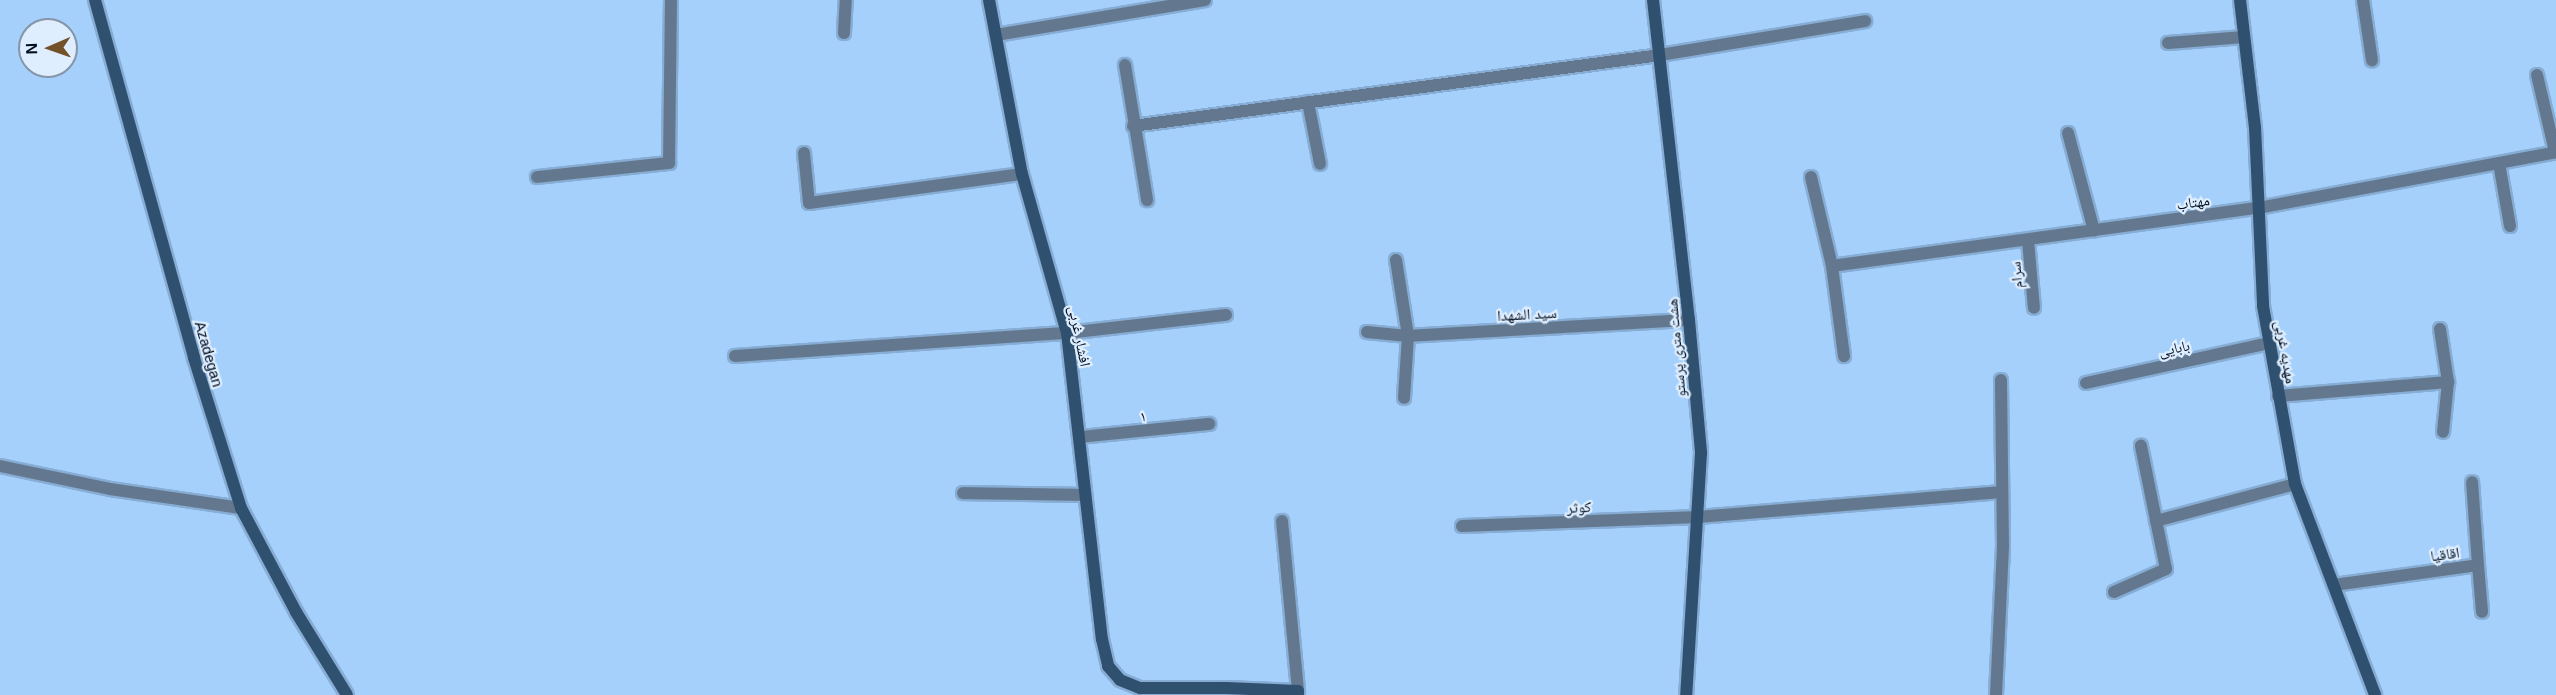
<!DOCTYPE html>
<meta charset="utf-8">
<style>
body{margin:0}
#map{position:relative;width:2556px;height:695px;overflow:hidden;background:#a5d0fc;font-family:Helvetica,"Noto Naskh Arabic",sans-serif}
div>[style]{position:absolute}
.roads{filter:drop-shadow(2px 0 #87add4) drop-shadow(-2px 0 #87add4) drop-shadow(0 2px #87add4) drop-shadow(0 -2px #87add4)}
.street>*{height:12px;margin:-6px;padding:0 6px;transform-origin:6px;border-radius:6px;background:#63788e}
.secondary>*{height:12px;margin:-6px;padding:0 6px;transform-origin:6px;border-radius:6px;background:#30506f}
span{translate:-50% -50%;white-space:nowrap;text-align:center;line-height:1.15;-webkit-text-stroke:4.5px #deeeff;paint-order:stroke}
.street-label{font-size:15px;color:#000e20}
.north{position:absolute;left:18px;top:18px;width:60px;height:60px;box-sizing:border-box;background:#deeeff;border:2px solid #8594a6;border-radius:50%;rotate:268deg;font-size:16px;font-weight:700;line-height:24px;text-align:center;color:#000e20}
.north::after{content:'';display:block;margin:auto;width:21px;height:27px;background:#735129;clip-path:polygon(50% 0,100% 100%,50% 72%,0 100%)}
</style>
<div id="map">
<div class="roads">
<div class="street">
<div style="left:2363px;top:0;width:61px;rotate:81.5deg"></div>
<div style="left:844px;top:33px;width:33px;rotate:-87deg"></div>
<div style="left:996px;top:35px;width:212px;rotate:-9.5deg"></div>
<div style="left:2168px;top:43px;width:76px;rotate:-4.5deg"></div>
<div style="left:1125px;top:65px;width:137px;rotate:80.7deg"></div>
<div style="left:2537px;top:75px;width:79px;rotate:76.8deg"></div>
<div style="left:1308px;top:102px;width:63px;rotate:79deg"></div>
<div style="left:1133px;top:126px;width:532px;rotate:-7.67deg"></div>
<div style="left:1660px;top:55px;width:208px;rotate:-9.4deg"></div>
<div style="left:2068px;top:133px;width:101px;rotate:75.1deg"></div>
<div style="left:804px;top:153px;width:50px;rotate:84.3deg"></div>
<div style="left:809px;top:203px;width:215px;rotate:-7.8deg"></div>
<div style="left:2499px;top:163px;width:64px;rotate:80.1deg"></div>
<div style="left:537px;top:177px;width:133px;rotate:-6.1deg"></div>
<div style="left:669px;top:163px;width:163px;rotate:-89.3deg"></div>
<div style="left:1811px;top:177px;width:91px;rotate:76.7deg"></div>
<div style="left:1832px;top:266px;width:91px;rotate:82.4deg"></div>
<div style="left:2028px;top:240px;width:68px;rotate:85deg"></div>
<div style="left:1396px;top:260px;width:77px;rotate:81deg"></div>
<div style="left:1408px;top:336px;width:62px;rotate:93.7deg"></div>
<div style="left:1832px;top:266px;width:430px;rotate:-7.8deg"></div>
<div style="left:2258px;top:208px;width:303px;rotate:-10.6deg"></div>
<div style="left:2440px;top:329px;width:54px;rotate:81.4deg"></div>
<div style="left:2448px;top:382px;width:50px;rotate:95.7deg"></div>
<div style="left:1367px;top:332px;width:41px;rotate:5.6deg"></div>
<div style="left:1408px;top:336px;width:281px;rotate:-3.3deg"></div>
<div style="left:735px;top:356px;width:333px;rotate:-4deg"></div>
<div style="left:1067px;top:333px;width:160px;rotate:-6.5deg"></div>
<div style="left:2086px;top:383px;width:187px;rotate:-12.3deg"></div>
<div style="left:2278px;top:396px;width:171px;rotate:-4.7deg"></div>
<div style="left:1080px;top:437px;width:130px;rotate:-5.8deg"></div>
<div style="left:0;top:466px;width:112px;rotate:11.8deg"></div>
<div style="left:110px;top:489px;width:132px;rotate:8.3deg"></div>
<div style="left:963px;top:493px;width:122px;rotate:0.9deg"></div>
<div style="left:1282px;top:521px;width:171px;rotate:84.6deg"></div>
<div style="left:2156px;top:521px;width:144px;rotate:-14.9deg"></div>
<div style="left:1462px;top:526px;width:236px;rotate:-2.2deg"></div>
<div style="left:1698px;top:517px;width:305px;rotate:-4.7deg"></div>
<div style="left:2478px;top:565px;width:47px;rotate:85.1deg"></div>
<div style="left:2334px;top:585px;width:145px;rotate:-7.9deg"></div>
<div style="left:2478px;top:565px;width:83px;rotate:-94.1deg"></div>
<div style="left:2114px;top:592px;width:57px;rotate:-23.9deg"></div>
<div style="left:2166px;top:569px;width:126px;rotate:-101.5deg"></div>
<div style="left:1996px;top:695px;width:149px;rotate:-87.3deg"></div>
<div style="left:2003px;top:546px;width:166px;rotate:-90.7deg"></div>
</div>
<div class="secondary">
<div style="left:95px;top:0;width:371px;rotate:74.5deg"></div>
<div style="left:194px;top:358px;width:157px;rotate:72.6deg"></div>
<div style="left:241px;top:508px;width:118px;rotate:62.1deg"></div>
<div style="left:296px;top:612px;width:97px;rotate:58.4deg"></div>
<div style="left:989px;top:0;width:177px;rotate:79.3deg"></div>
<div style="left:1022px;top:174px;width:165px;rotate:74.2deg"></div>
<div style="left:1067px;top:333px;width:308px;rotate:83.5deg"></div>
<div style="left:1102px;top:639px;width:28px;rotate:77deg"></div>
<div style="left:1108px;top:666px;width:18px;rotate:49deg"></div>
<div style="left:1120px;top:680px;width:22px;rotate:22deg"></div>
<div style="left:1140px;top:688px;width:86px"></div>
<div style="left:1226px;top:688px;width:72px;rotate:2.4deg"></div>
<div style="left:1298px;top:691px;width:4px;rotate:90deg"></div>
<div style="left:1653px;top:0;width:322px;rotate:83.6deg"></div>
<div style="left:1689px;top:320px;width:134px;rotate:84.8deg"></div>
<div style="left:1701px;top:453px;width:242px;rotate:93.5deg"></div>
<div style="left:2240px;top:0;width:128px;rotate:83.3deg"></div>
<div style="left:2255px;top:127px;width:179px;rotate:87.4deg"></div>
<div style="left:2263px;top:306px;width:181px;rotate:79.8deg"></div>
<div style="left:2295px;top:484px;width:226px;rotate:69.2deg"></div>
</div>
</div>
<div class="street-label">
<span style="left:2193px;top:202px;rotate:-8deg">مهتاب</span>
<span style="left:2016px;top:275px;rotate:-95deg">سرام</span>
<span style="left:1527px;top:314px;rotate:-3deg">سید الشهدا</span>
<span style="left:1080px;top:336px;rotate:79deg">افشار غربی</span>
<span style="left:1676px;top:348px;rotate:-95deg">هشت متری پرستو</span>
<span style="left:2174px;top:348px;rotate:-12deg">بابایی</span>
<span style="left:2286px;top:352px;rotate:80deg">مهدیه غربی</span>
<span style="left:209px;top:354px;rotate:74deg">Azadegan</span>
<span style="left:1143px;top:416px;rotate:-6deg">۱</span>
<span style="left:1579px;top:507px;rotate:-2deg">کوثر</span>
<span style="left:2445px;top:554px;rotate:-8deg">اقاقیا</span>
</div>
<div class="north">N</div>
</div>
